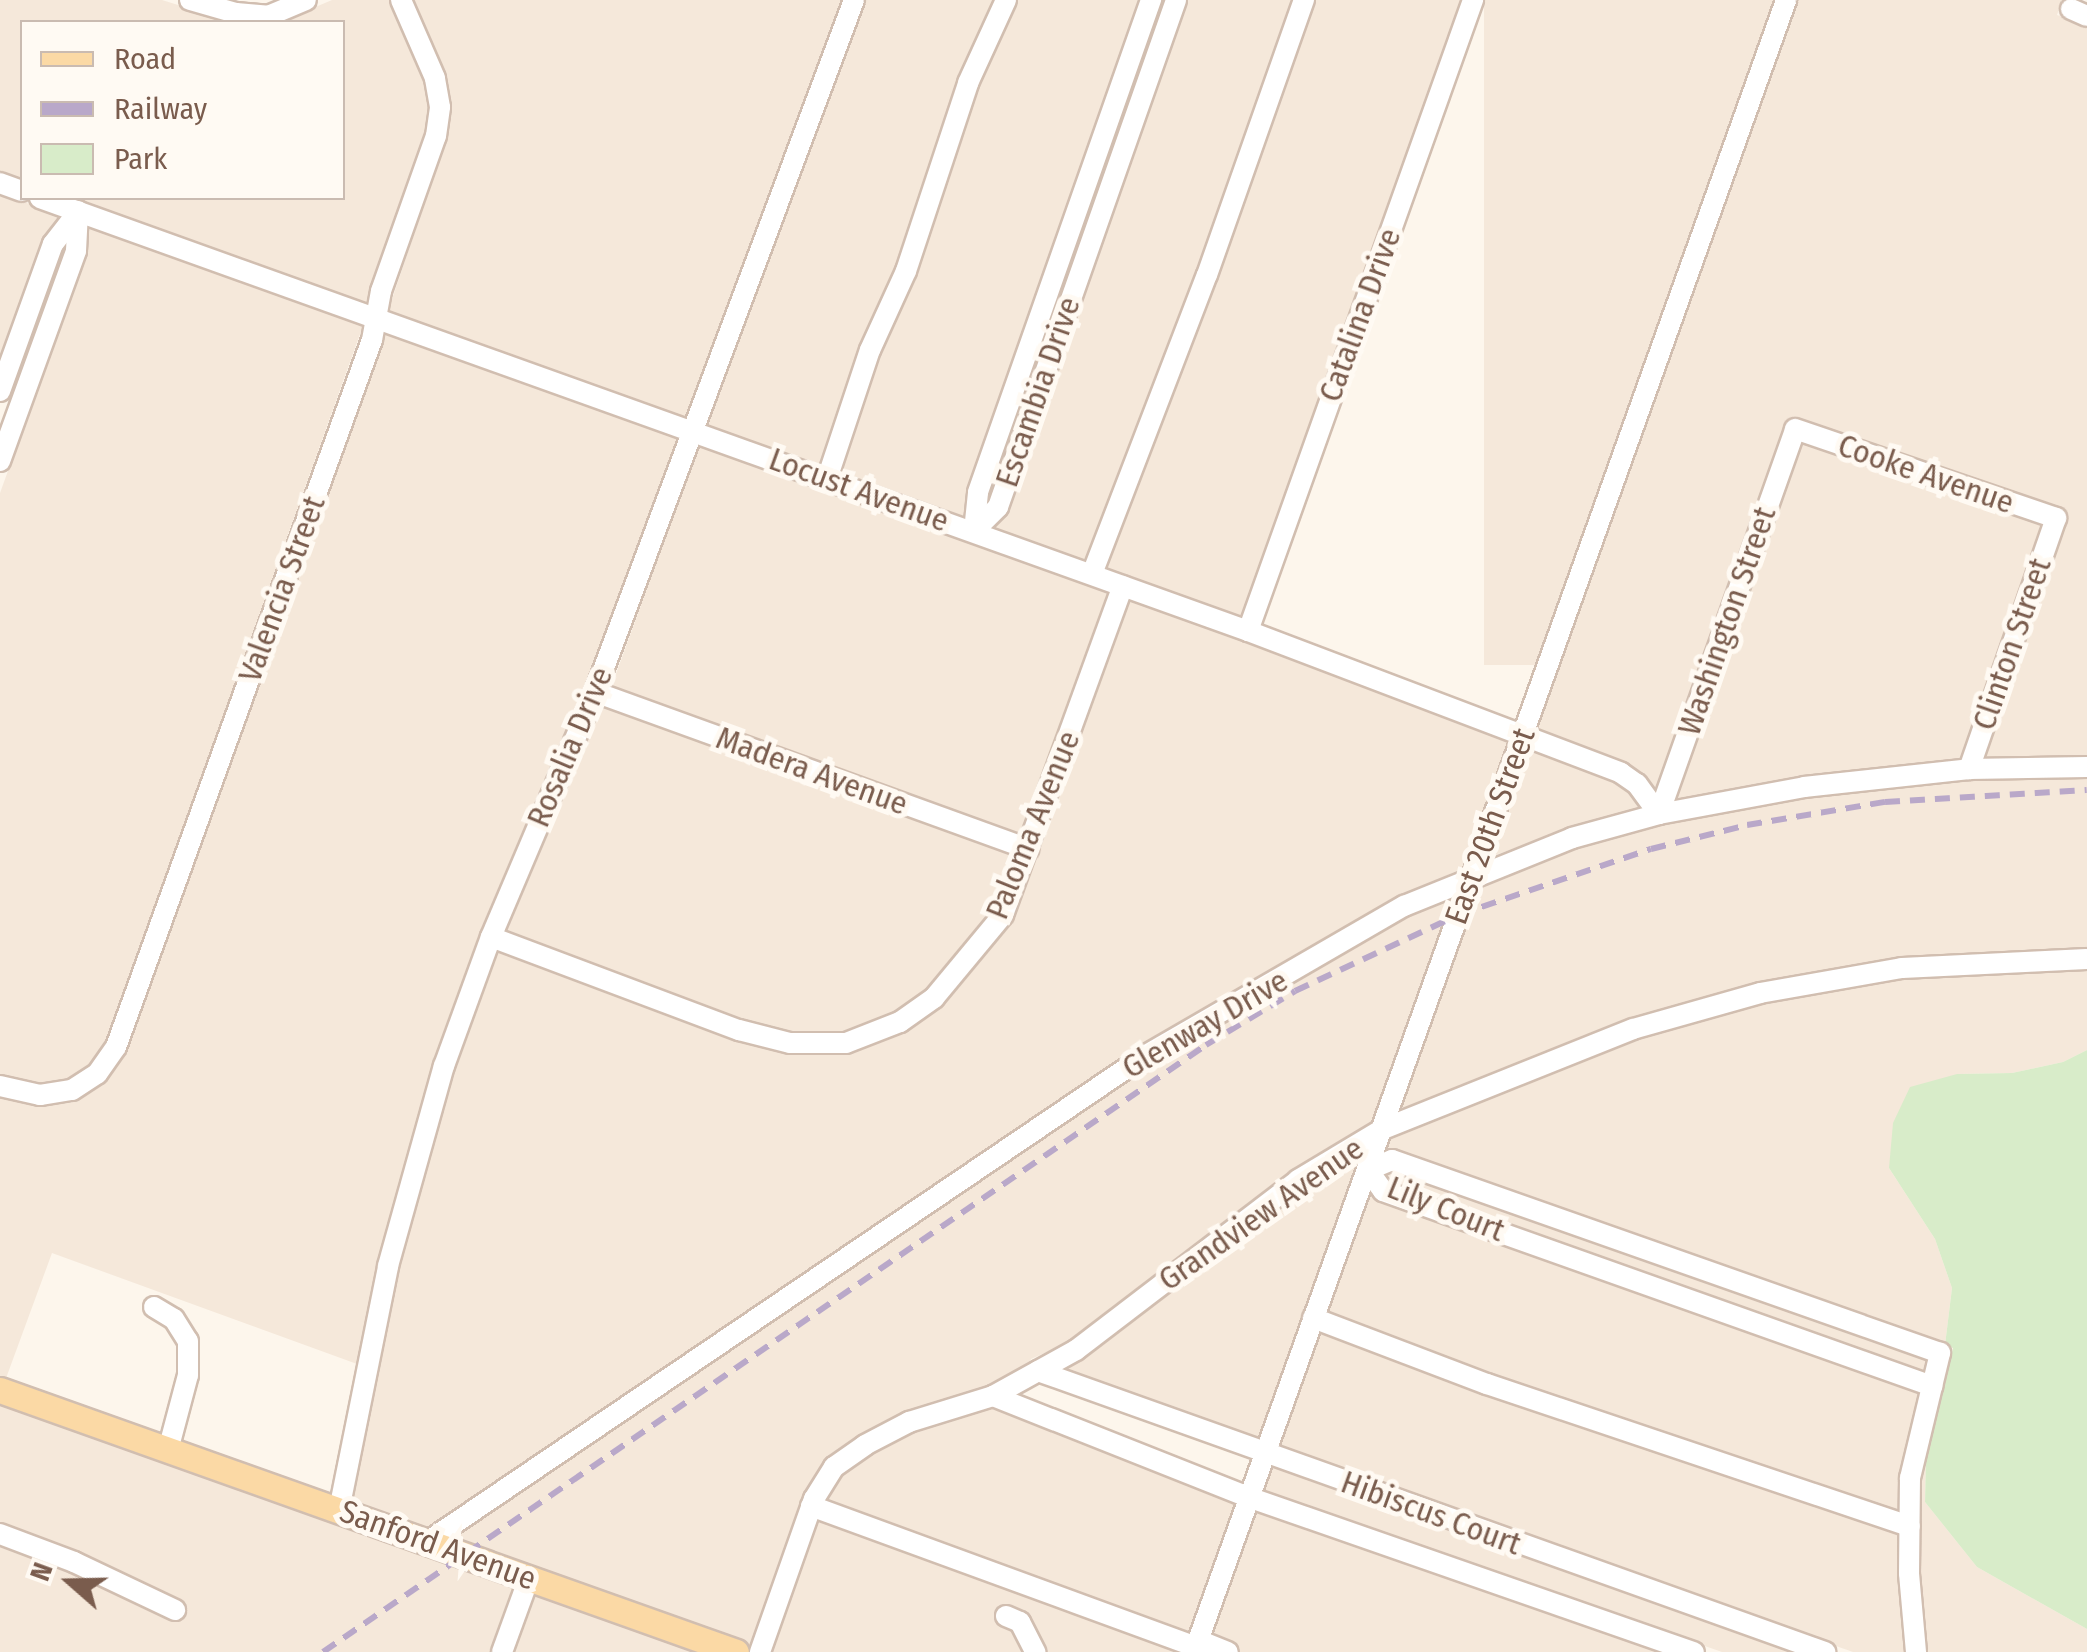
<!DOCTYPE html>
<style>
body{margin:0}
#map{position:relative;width:2087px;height:1652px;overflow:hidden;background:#fdf6ec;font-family:"Fira Sans Condensed",sans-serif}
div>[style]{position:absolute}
.residential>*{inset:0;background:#f5e8da;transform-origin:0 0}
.green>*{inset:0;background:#d8ecc9}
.roads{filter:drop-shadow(2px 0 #d1beb0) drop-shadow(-2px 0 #d1beb0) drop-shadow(0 2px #d1beb0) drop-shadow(0 -2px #d1beb0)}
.minor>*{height:20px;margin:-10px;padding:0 10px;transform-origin:10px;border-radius:10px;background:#fff}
.major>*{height:25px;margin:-12.5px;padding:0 12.5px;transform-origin:12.5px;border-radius:12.5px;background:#fbd9a5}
.rail>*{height:6px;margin-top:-3px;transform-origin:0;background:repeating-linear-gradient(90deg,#b9a8c9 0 15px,transparent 0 25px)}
span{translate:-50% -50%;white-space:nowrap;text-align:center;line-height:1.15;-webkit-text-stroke:10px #fffaf3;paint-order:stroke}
.street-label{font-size:32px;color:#7a5c4d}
.legend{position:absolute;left:20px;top:20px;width:325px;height:180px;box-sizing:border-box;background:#fffaf3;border:2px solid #cabbb1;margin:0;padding:12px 18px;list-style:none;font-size:30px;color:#7a5c4d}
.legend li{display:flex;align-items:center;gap:20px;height:50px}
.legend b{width:50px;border:2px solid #cabbb1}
.north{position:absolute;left:20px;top:1532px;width:100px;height:100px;-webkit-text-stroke:8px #fffaf3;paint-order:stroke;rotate:290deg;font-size:28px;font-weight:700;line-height:40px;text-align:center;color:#7a5c4d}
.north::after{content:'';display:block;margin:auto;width:35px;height:45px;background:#7a5c4d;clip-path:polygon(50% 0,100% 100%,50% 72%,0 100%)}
</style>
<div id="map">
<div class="residential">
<div style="clip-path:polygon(0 0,162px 0,233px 22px,22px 22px,22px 181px,0 173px)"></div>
<div style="clip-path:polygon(332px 0,390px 0,425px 80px,429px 106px,425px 133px,367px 304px,68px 198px,342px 198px,342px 22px,280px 22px)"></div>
<div style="clip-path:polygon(412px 0,843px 0,686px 418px,388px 311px,446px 140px,450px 109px,445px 75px)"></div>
<div style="clip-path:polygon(866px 0,1139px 0,967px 489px,965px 517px,707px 425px)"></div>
<div style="clip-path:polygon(1162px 0,1165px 0,988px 502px,988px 495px)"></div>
<div style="clip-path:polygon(1188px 0,1461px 0,1241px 618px,993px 527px,1008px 511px)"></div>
<div style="left:1484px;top:0;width:290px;height:665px"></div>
<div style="clip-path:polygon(1797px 0,2062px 0,2057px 15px,2087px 26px,2087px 757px,1967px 759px,1802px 777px,1663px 803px,1646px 779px,1627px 766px,1536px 731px)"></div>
<div style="clip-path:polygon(0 193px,61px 216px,43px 240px,0 358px)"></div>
<div style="clip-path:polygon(88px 225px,364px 323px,106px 1042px,89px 1066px,67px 1080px,39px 1084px,0 1076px,0 493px,86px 255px)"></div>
<div style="clip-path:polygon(385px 331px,679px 436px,585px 688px,484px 925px,433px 1063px,377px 1263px,357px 1364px,52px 1253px,5px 1381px,0 1379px,0 1096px,39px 1104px,71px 1103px,107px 1079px,126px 1051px)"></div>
<div style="left:700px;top:443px;width:436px;height:260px;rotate:20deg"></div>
<div style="clip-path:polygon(1130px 599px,1509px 741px,1463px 868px,1398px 898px,1136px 1049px,425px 1531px,351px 1504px,398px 1269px,454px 1070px,498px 950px,736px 1039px,791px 1053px,851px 1052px,905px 1031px,943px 1005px,1014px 919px)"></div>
<div style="clip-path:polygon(601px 705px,1014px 854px,993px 910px,926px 991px,894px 1013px,843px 1033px,791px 1034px,742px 1021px,504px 932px)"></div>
<div style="clip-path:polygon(1530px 749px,1617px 782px,1642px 808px,1568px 829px,1490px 857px)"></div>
<div style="clip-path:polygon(2087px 776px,2087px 949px,1628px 1020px,1401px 1110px,1481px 882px,1576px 847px,1655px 826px,1806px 797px,1971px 778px)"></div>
<div style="clip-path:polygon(1454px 895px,1374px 1122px,1291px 1172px,1069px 1342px,1031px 1359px,1028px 1364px,985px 1388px,903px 1413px,859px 1436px,827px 1460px,804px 1495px,750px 1647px,449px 1540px,1149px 1065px,1410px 915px)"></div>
<div style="clip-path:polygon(2087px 969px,2087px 1050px,2063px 1062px,2012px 1073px,1957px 1074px,1889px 1168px,1935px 1239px,1952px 1288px,1945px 1345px,1396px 1151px,1386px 1151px,1392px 1136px,1506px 1088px,1637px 1039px,1764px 1003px,1904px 978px)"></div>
<div style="clip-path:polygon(1362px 1153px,1353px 1165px,1356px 1170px,1257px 1441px,1061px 1369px,1305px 1188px)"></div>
<div style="clip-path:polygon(1394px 1170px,1927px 1359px,1924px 1373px,1390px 1183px,1383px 1174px)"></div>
<div style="clip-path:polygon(1371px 1192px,1380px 1200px,1919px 1392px,1899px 1477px,1899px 1573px,1906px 1652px,1853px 1652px,1277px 1448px)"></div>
<div style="clip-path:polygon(0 1400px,425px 1555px,515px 1583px,490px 1652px,0 1652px)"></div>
<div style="clip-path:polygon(993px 1407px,1235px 1502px,1182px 1652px,771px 1652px,824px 1503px,843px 1474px,871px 1453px,914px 1431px)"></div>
<div style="clip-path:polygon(1926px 1458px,1925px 1502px,1977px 1567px,2087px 1629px,2087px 1652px,1927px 1652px,1920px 1573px,1920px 1480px)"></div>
<div style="clip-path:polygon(1271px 1466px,1591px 1581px,1795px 1652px,1722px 1652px,1262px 1491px)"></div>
<div style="clip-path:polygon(1255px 1509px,1666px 1652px,1205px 1652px)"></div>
<div style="clip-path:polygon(536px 1590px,707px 1652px,513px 1652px)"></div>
</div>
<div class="green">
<div style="clip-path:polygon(2087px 1050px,2087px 1629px,1977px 1567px,1925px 1502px,1926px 1458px,1953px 1348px,1945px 1345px,1952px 1288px,1935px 1239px,1889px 1168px,1893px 1123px,1910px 1087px,1957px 1074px,2012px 1073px,2063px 1062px)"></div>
</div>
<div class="roads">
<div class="minor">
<div style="left:190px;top:0;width:48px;rotate:15.8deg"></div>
<div style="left:236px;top:13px;width:32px;rotate:5deg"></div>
<div style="left:268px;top:16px;width:41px;rotate:-22.8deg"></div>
<div style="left:2071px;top:9px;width:17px;rotate:24deg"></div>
<div style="left:0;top:183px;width:23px;rotate:20deg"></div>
<div style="left:40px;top:198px;width:1283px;rotate:19.72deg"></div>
<div style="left:1248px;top:631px;width:399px;rotate:20.8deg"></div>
<div style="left:1621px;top:773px;width:19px;rotate:35deg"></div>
<div style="left:1637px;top:784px;width:37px;rotate:54deg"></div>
<div style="left:0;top:391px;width:156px;rotate:-70.2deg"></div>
<div style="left:53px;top:244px;width:39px;rotate:-52deg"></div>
<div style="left:0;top:461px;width:223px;rotate:-70.1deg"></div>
<div style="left:76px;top:251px;width:40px;rotate:-87.1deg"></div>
<div style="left:827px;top:479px;width:136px;rotate:-71.6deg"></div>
<div style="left:870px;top:350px;width:87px;rotate:-65.5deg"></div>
<div style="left:906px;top:271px;width:198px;rotate:-71.7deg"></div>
<div style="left:968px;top:83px;width:91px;rotate:-65.4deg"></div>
<div style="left:974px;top:531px;width:34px;rotate:-45deg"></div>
<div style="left:998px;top:507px;width:537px;rotate:-70.65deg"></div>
<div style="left:974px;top:531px;width:39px;rotate:-84deg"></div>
<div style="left:978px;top:492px;width:522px;rotate:-70.63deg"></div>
<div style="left:1092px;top:574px;width:320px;rotate:-69deg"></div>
<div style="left:1207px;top:275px;width:292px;rotate:-70.6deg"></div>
<div style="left:1248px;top:631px;width:670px;rotate:-70.37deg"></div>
<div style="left:595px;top:692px;width:461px;rotate:19.9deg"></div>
<div style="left:1659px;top:814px;width:408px;rotate:-70.5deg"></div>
<div style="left:1795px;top:429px;width:276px;rotate:18.8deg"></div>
<div style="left:2056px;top:518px;width:266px;rotate:109.1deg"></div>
<div style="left:491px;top:937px;width:265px;rotate:20.6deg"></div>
<div style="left:739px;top:1030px;width:53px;rotate:14.3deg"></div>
<div style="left:790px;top:1043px;width:56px"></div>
<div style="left:846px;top:1043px;width:58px;rotate:-21.3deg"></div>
<div style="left:900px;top:1022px;width:42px;rotate:-35.2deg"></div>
<div style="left:934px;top:998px;width:108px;rotate:-50.3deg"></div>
<div style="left:1003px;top:915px;width:350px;rotate:-70deg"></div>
<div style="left:0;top:1086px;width:41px;rotate:12.7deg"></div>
<div style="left:40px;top:1095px;width:32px;rotate:-9deg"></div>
<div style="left:72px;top:1090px;width:30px;rotate:-33deg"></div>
<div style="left:97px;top:1074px;width:33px;rotate:-55deg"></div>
<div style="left:116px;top:1047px;width:752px;rotate:-70.1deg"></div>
<div style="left:372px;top:340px;width:50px;rotate:-79.6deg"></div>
<div style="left:381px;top:291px;width:164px;rotate:-70.5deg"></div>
<div style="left:436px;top:136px;width:29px;rotate:-82deg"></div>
<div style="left:440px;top:107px;width:29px;rotate:-100deg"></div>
<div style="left:435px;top:78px;width:85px;rotate:-113.6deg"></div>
<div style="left:154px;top:1307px;width:23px;rotate:31deg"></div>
<div style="left:174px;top:1319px;width:26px;rotate:58deg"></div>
<div style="left:188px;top:1341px;width:34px;rotate:90deg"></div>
<div style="left:188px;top:1375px;width:78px;rotate:104.9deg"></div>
<div style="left:1313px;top:1318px;width:186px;rotate:20.8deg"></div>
<div style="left:1487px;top:1384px;width:446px;rotate:18.6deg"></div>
<div style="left:1038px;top:1371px;width:836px;rotate:19.65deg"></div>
<div style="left:993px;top:1396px;width:274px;rotate:21.6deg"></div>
<div style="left:1248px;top:1497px;width:472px;rotate:19.2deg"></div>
<div style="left:811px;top:1506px;width:410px;rotate:20.1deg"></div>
<div style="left:339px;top:1510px;width:249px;rotate:-78.6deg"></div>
<div style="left:388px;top:1266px;width:208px;rotate:-74.4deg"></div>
<div style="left:444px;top:1066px;width:137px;rotate:-70deg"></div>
<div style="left:491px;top:937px;width:266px;rotate:-67deg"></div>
<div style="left:595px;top:692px;width:739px;rotate:-69.48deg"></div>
<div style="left:0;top:1534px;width:79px;rotate:20.7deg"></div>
<div style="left:74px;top:1562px;width:112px;rotate:25.4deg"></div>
<div style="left:427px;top:1542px;width:865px;rotate:-34.11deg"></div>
<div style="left:1143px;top:1057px;width:302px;rotate:-30.1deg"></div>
<div style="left:1404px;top:906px;width:181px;rotate:-22deg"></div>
<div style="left:1572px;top:838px;width:90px;rotate:-15.4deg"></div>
<div style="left:1659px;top:814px;width:147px;rotate:-10.5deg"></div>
<div style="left:1804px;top:787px;width:166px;rotate:-6.2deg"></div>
<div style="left:1969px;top:769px;width:118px;rotate:-1deg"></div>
<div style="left:1006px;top:1616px;width:15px;rotate:23deg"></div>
<div style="left:1020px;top:1622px;width:34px;rotate:63deg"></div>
<div style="left:1198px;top:1640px;width:32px;rotate:22deg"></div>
<div style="left:502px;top:1652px;width:79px;rotate:-70deg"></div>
<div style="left:760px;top:1652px;width:162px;rotate:-70.6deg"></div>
<div style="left:814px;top:1499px;width:38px;rotate:-58deg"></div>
<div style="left:834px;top:1467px;width:38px;rotate:-35deg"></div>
<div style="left:865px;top:1445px;width:50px;rotate:-27.6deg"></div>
<div style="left:909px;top:1422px;width:88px;rotate:-17.2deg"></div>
<div style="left:993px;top:1396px;width:95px;rotate:-29deg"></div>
<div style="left:1076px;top:1350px;width:280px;rotate:-37.4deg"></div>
<div style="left:1298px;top:1180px;width:99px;rotate:-31deg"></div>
<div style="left:1383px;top:1129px;width:269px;rotate:-21.8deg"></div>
<div style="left:1633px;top:1029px;width:132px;rotate:-15.8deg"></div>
<div style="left:1760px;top:993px;width:144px;rotate:-10deg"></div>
<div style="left:1902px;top:968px;width:185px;rotate:-2.8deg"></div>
<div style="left:1194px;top:1652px;width:1755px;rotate:-70.28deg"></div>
<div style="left:1916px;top:1652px;width:79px;rotate:-95.1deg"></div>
<div style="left:1909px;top:1573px;width:95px;rotate:-89.4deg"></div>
<div style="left:1910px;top:1478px;width:129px;rotate:-76.5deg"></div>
<div style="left:1940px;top:1353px;width:581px;rotate:-160.6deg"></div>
<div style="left:1392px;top:1160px;width:26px;rotate:157deg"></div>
<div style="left:1368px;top:1170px;width:26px;rotate:54deg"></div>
<div style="left:1383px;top:1191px;width:583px;rotate:19.55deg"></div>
</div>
<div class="major">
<div style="left:0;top:1390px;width:781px;rotate:19.59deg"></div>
</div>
</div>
<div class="rail">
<div style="left:323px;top:1652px;width:1072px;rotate:-34.51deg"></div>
<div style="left:1206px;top:1045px;width:104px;rotate:-31.2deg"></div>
<div style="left:1295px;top:991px;width:180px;rotate:-25deg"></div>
<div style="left:1458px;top:915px;width:204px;rotate:-18.9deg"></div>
<div style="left:1651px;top:849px;width:99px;rotate:-14deg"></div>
<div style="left:1747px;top:825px;width:140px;rotate:-9.5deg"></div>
<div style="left:1885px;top:802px;width:202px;rotate:-3.4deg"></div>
</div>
<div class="street-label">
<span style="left:1360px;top:315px;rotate:-70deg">Catalina Drive</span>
<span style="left:1038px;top:392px;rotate:-71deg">Escambia Drive</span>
<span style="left:1926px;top:474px;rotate:19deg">Cooke Avenue</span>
<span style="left:859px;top:490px;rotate:20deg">Locust Avenue</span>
<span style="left:282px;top:589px;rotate:-70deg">Valencia Street</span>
<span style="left:1727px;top:621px;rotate:-71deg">Washington Street</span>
<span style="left:2012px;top:644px;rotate:-71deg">Clinton Street</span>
<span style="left:570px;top:747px;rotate:-67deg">Rosalia Drive</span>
<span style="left:812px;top:771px;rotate:20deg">Madera Avenue</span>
<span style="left:1033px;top:825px;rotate:-68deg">Paloma Avenue</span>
<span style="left:1490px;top:826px;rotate:-70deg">East 20th Street</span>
<span style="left:1205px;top:1024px;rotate:-30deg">Glenway Drive</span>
<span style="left:1446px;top:1209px;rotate:22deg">Lily Court</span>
<span style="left:1261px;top:1214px;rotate:-35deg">Grandview Avenue</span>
<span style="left:1431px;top:1513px;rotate:20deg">Hibiscus Court</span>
<span style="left:438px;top:1545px;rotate:20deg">Sanford Avenue</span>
</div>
<ul class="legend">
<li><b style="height:12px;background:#fbd9a5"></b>Road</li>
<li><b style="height:12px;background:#b9a8c9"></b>Railway</li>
<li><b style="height:28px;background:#d8ecc9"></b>Park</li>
</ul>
<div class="north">N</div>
</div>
